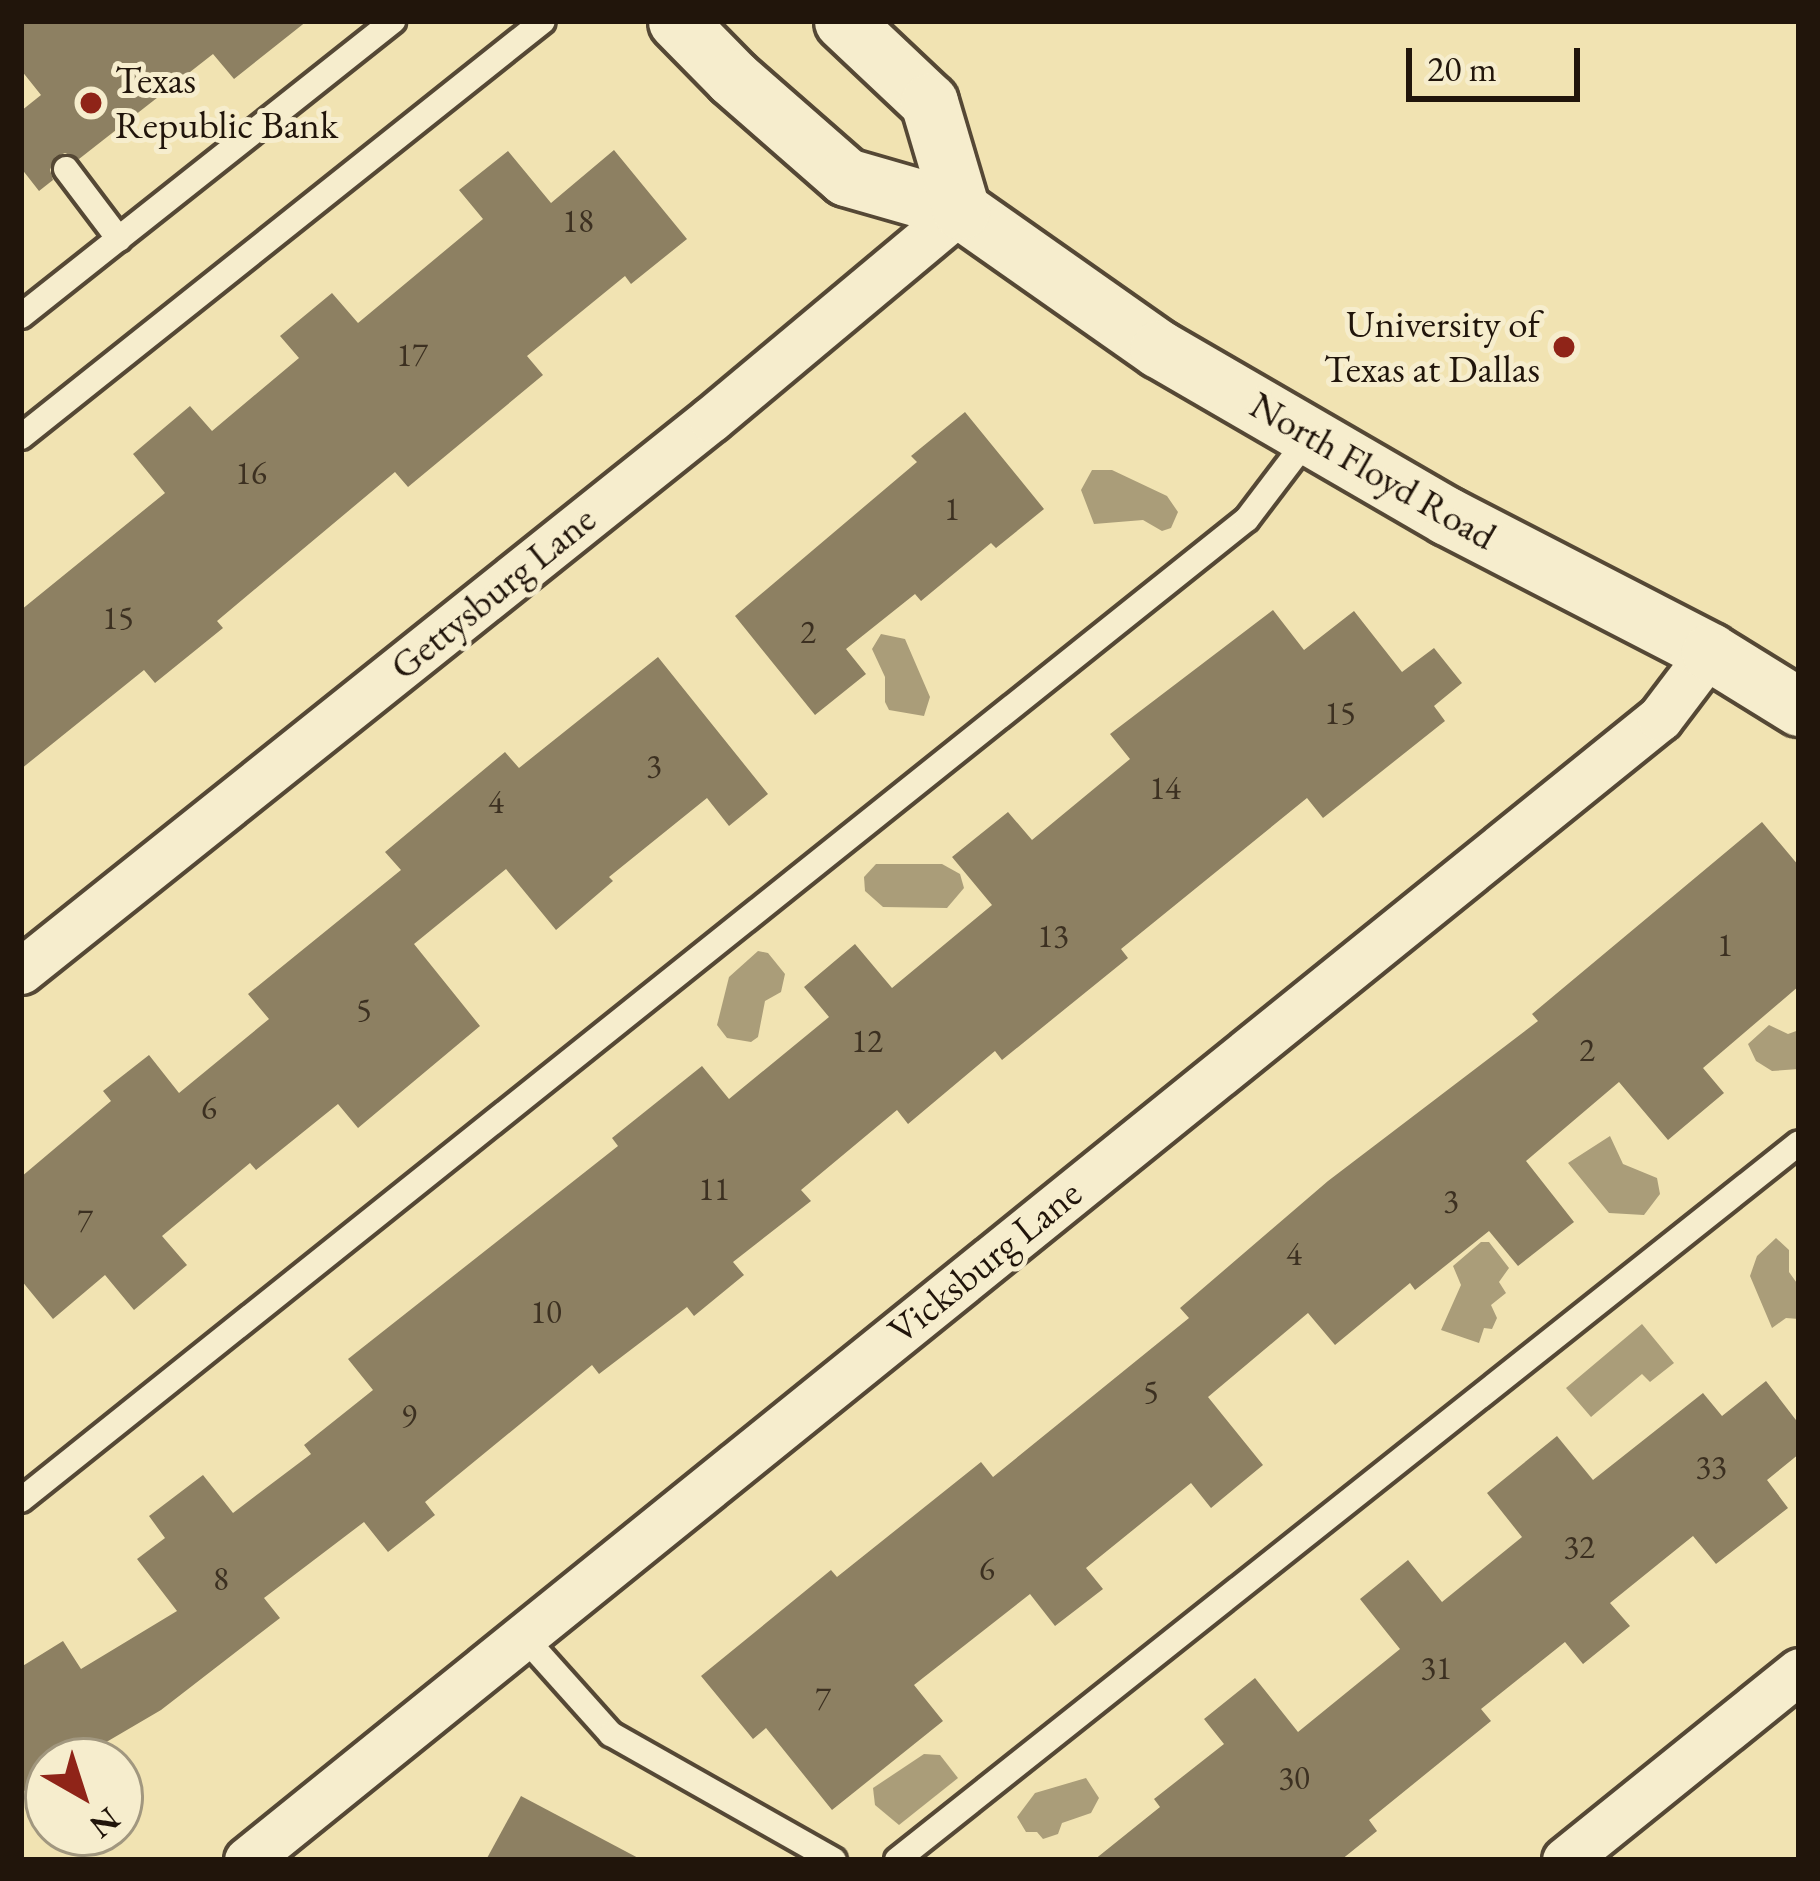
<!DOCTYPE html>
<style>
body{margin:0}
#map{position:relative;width:1820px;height:1881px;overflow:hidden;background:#f1e3b2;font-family:"EB Garamond",serif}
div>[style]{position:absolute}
.water>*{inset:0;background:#aa9d79}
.building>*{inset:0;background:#8d8062}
.roads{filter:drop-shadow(3px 0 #554835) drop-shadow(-3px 0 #554835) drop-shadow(0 3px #554835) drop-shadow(0 -3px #554835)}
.service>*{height:24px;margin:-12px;padding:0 12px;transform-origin:12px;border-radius:12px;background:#f6edcd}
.minor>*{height:45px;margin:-22.5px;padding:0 22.5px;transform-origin:22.5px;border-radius:22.5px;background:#f6edcd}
.tertiary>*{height:57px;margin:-28.5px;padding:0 28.5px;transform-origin:28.5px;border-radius:28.5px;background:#f6edcd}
.dots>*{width:33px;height:33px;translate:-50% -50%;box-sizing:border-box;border:6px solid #f6edcd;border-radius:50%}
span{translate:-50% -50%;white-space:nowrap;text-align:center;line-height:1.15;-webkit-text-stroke:10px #f6edcd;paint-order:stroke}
.number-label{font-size:33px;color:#3c3021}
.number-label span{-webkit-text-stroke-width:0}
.poi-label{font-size:39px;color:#21150b}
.left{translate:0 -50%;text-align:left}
.right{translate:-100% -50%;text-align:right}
.street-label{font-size:39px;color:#21150b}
.frame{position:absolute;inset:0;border:24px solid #21150b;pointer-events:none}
.north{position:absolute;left:24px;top:1737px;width:120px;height:120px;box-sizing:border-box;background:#f6edcd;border:3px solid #a1977f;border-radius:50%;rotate:141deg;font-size:33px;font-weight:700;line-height:48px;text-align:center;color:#21150b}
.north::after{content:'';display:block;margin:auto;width:42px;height:54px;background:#8f2418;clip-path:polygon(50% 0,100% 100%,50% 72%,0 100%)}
.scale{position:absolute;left:1406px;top:48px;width:174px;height:54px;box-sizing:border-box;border:6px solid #21150b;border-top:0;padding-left:15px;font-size:36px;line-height:42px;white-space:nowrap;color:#21150b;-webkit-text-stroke:9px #f6edcd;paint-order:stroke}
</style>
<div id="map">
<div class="water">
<div style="clip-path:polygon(1092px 470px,1112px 470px,1167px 496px,1178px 512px,1171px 528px,1162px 531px,1143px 520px,1094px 524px,1081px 490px)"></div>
<div style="clip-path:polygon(881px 634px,905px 639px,930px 697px,924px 716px,889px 710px,885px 702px,885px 677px,872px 649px)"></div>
<div style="clip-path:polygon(876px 864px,942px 864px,960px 874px,964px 888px,947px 908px,883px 907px,865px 891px,864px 877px)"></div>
<div style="clip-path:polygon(758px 951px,768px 953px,785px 974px,781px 992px,765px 1001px,758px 1037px,751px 1042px,727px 1038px,717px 1025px,729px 977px)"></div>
<div style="clip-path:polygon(1769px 1025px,1788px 1034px,1799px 1030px,1799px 1069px,1772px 1071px,1756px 1061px,1748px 1044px)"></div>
<div style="clip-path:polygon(1610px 1136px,1623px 1164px,1657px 1178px,1660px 1194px,1644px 1215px,1609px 1213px,1568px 1163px)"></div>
<div style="clip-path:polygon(1776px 1238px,1789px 1250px,1789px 1272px,1799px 1286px,1799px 1319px,1786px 1318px,1772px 1328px,1750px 1276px,1757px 1256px)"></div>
<div style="clip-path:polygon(1481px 1242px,1489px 1242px,1509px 1268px,1499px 1282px,1506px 1293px,1491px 1305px,1497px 1318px,1492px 1329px,1484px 1328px,1479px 1343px,1441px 1330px,1461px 1285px,1453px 1266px)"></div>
<div style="clip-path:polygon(1642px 1324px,1674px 1363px,1650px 1382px,1642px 1374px,1591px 1417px,1566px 1388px)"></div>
<div style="clip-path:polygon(924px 1754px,940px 1755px,958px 1778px,899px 1825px,875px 1805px,873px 1788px)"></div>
<div style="clip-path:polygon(1086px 1778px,1099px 1798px,1091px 1813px,1062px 1823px,1058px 1834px,1043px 1839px,1037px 1832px,1026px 1832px,1017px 1817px,1035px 1793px)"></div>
</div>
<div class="building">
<div style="clip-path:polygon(21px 21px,307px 21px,234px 79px,213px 54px,79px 159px,65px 153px,55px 157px,50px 170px,53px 180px,39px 191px,21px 168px,21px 111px,41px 95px,21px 70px)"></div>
<div style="clip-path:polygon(614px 150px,687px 239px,631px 284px,625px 276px,527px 356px,543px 375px,408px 487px,395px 472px,217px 621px,223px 628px,155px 683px,144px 670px,21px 769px,21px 610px,165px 493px,133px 454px,190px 406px,212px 431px,299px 358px,280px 336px,332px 293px,358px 323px,483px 219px,459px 190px,508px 151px,551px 203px)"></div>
<div style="clip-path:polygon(965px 412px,1044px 509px,996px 548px,991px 543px,921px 601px,915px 594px,846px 649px,866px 674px,815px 715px,735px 616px,917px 462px,911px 456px)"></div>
<div style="clip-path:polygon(1273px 610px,1304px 650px,1354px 611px,1402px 672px,1434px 648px,1462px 683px,1434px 706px,1445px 721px,1323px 818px,1307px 798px,1121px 949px,1128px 958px,1002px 1060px,995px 1051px,908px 1124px,897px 1110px,801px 1190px,811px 1201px,733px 1262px,744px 1275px,694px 1316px,687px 1307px,599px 1374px,592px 1365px,425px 1502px,435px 1515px,388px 1552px,364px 1522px,264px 1598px,280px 1618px,161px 1710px,74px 1761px,48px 1761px,48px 1777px,21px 1793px,21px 1667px,63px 1641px,81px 1669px,177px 1611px,137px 1559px,165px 1538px,149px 1516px,203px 1475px,233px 1513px,311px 1454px,304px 1445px,373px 1390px,348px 1359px,618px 1146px,612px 1138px,702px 1066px,729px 1099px,829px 1017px,804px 987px,855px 944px,892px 988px,992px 905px,952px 857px,1008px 812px,1032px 840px,1130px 759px,1110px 734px)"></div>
<div style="clip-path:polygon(658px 657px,768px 794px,729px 826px,707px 798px,609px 877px,613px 881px,556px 930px,506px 869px,414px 944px,480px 1026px,358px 1128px,338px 1104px,256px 1170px,250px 1163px,162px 1236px,187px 1265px,134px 1310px,105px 1275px,53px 1319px,21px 1280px,21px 1177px,111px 1101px,103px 1091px,149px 1055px,179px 1093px,269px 1019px,248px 994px,401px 870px,385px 852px,505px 752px,519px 768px)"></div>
<div style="clip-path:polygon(1762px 822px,1799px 866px,1799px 986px,1703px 1068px,1724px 1093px,1668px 1140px,1619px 1082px,1526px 1161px,1574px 1222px,1518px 1266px,1489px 1231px,1415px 1290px,1410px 1283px,1335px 1345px,1308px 1313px,1208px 1397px,1263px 1465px,1211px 1508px,1191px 1483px,1086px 1568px,1103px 1589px,1055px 1626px,1030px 1594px,914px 1685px,943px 1721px,832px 1810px,766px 1728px,753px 1739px,701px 1676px,831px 1570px,837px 1577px,981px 1462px,993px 1477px,1189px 1318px,1180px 1308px,1328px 1181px,1538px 1021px,1532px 1014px)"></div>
<div style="clip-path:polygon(1766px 1381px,1799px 1424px,1799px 1454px,1767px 1480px,1788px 1508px,1716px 1564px,1693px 1536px,1610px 1603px,1630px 1626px,1583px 1664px,1565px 1642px,1481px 1709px,1491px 1721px,1369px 1820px,1377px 1831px,1341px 1860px,1094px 1860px,1160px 1807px,1154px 1799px,1224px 1744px,1204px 1719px,1255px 1678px,1298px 1732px,1400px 1649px,1360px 1599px,1408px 1560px,1442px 1602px,1522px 1537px,1487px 1493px,1557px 1436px,1593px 1480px,1703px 1393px,1722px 1416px)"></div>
<div style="clip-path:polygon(521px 1796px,642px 1860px,486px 1860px)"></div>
</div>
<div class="roads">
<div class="service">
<div style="left:66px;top:169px;width:88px;rotate:52.9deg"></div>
<div style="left:21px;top:316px;width:475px;rotate:-38.4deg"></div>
<div style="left:21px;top:437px;width:667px;rotate:-38.55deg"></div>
<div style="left:21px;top:1500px;width:1570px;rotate:-38.67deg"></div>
<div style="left:1247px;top:519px;width:104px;rotate:-52.8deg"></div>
<div style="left:523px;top:1636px;width:132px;rotate:48.1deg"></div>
<div style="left:611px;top:1734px;width:256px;rotate:29.5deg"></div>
<div style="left:897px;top:1860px;width:1152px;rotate:-38.48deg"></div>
</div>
<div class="minor">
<div style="left:21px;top:971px;width:884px;rotate:-38.66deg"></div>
<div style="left:711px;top:419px;width:326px;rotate:-39.9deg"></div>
<div style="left:247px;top:1860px;width:1817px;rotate:-38.95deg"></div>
<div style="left:1660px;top:718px;width:83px;rotate:-52.9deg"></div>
<div style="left:1565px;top:1860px;width:301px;rotate:-38.9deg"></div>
</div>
<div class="tertiary">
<div style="left:677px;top:21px;width:80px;rotate:45.5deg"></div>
<div style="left:733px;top:78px;width:150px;rotate:41.2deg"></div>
<div style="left:846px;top:177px;width:120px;rotate:16deg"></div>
<div style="left:961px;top:210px;width:242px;rotate:35.1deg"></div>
<div style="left:1159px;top:349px;width:333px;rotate:30.1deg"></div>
<div style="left:1447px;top:516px;width:296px;rotate:27.3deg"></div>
<div style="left:1710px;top:652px;width:105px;rotate:31.7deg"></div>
<div style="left:843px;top:21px;width:118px;rotate:43.3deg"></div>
<div style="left:929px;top:102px;width:113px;rotate:73.5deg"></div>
</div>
</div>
<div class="dots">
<div style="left:91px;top:103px;background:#8f2418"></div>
<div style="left:1564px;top:347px;background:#8f2418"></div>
</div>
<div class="number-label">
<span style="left:578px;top:221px">18</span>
<span style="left:412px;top:355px">17</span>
<span style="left:251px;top:473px">16</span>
<span style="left:952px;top:509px">1</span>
<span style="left:118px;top:618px">15</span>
<span style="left:808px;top:632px">2</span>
<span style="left:1340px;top:713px">15</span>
<span style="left:654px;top:766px">3</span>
<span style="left:1165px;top:788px">14</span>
<span style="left:496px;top:802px">4</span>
<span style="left:1053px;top:936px">13</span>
<span style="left:1725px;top:945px">1</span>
<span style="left:364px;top:1010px">5</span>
<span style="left:867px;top:1041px">12</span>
<span style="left:1587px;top:1050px">2</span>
<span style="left:209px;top:1108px">6</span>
<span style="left:714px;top:1189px">11</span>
<span style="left:1451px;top:1201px">3</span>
<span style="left:85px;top:1221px">7</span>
<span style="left:1294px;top:1254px">4</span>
<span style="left:546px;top:1312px">10</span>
<span style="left:1151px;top:1392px">5</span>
<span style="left:409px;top:1416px">9</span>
<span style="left:1711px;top:1467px">33</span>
<span style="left:1579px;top:1547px">32</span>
<span style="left:987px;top:1569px">6</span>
<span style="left:221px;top:1579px">8</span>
<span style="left:1436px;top:1668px">31</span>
<span style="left:823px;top:1699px">7</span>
<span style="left:1294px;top:1778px">30</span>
</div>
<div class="poi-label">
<span class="left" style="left:115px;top:103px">Texas<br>Republic Bank</span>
<span class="right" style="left:1540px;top:347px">University of<br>Texas at Dallas</span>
</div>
<div class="street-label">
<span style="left:1373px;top:471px;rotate:30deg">North Floyd Road</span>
<span style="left:493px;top:593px;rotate:-39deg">Gettysburg Lane</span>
<span style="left:985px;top:1262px;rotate:-39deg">Vicksburg Lane</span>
</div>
<div class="frame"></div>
<div class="north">N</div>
<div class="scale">20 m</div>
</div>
